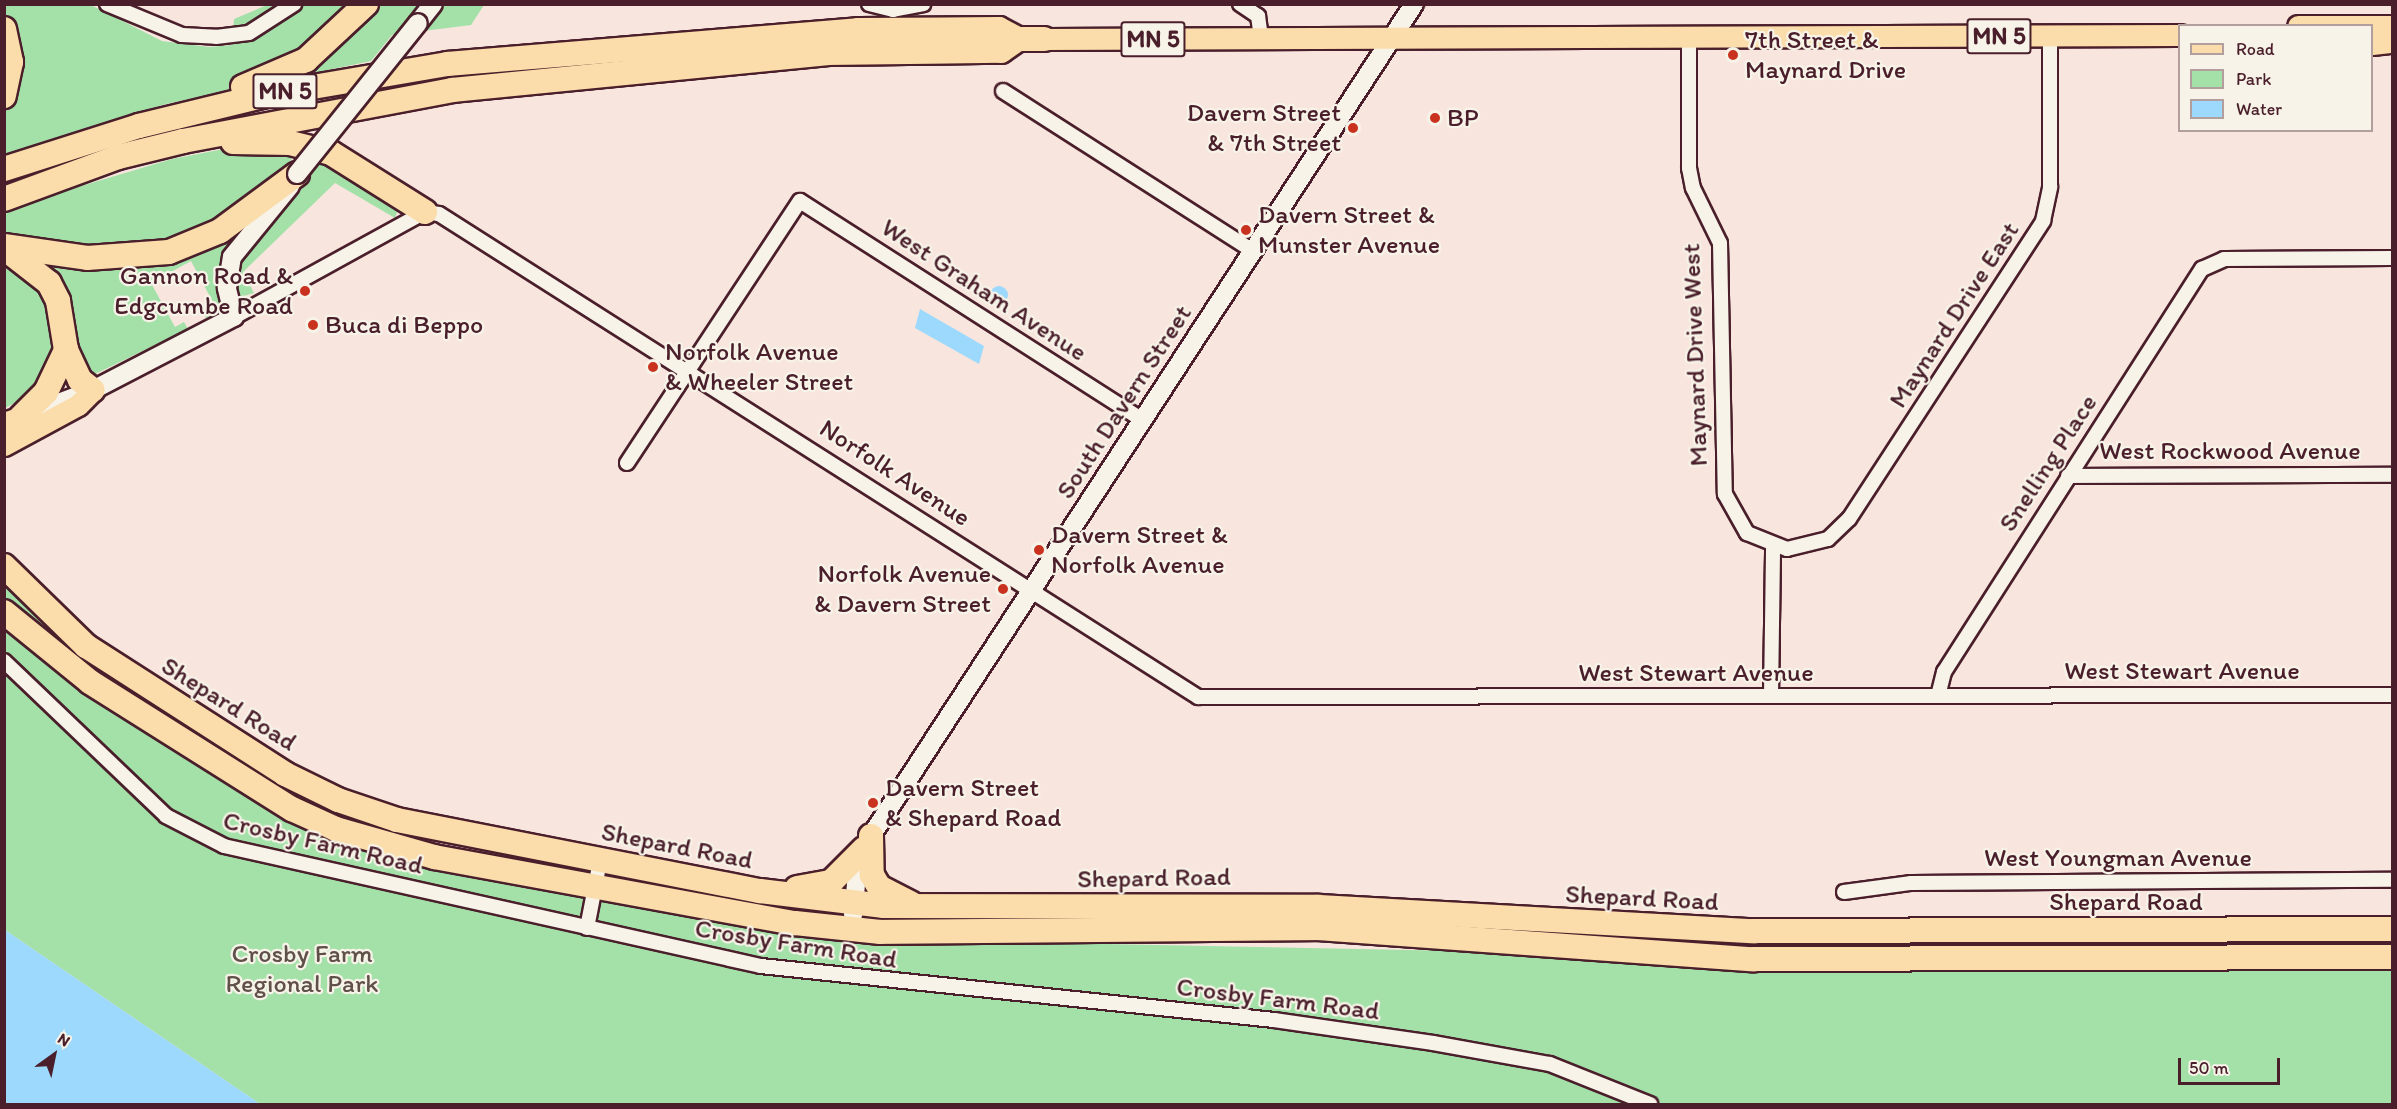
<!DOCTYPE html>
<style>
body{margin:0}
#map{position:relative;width:2397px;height:1109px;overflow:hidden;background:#f8e6de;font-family:Itim,sans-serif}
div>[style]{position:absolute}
.green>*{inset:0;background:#a4e1a9}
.water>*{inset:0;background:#9cd9fd}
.round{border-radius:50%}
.roads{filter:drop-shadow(2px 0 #4a1f2b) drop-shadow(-2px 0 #4a1f2b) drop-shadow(0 2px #4a1f2b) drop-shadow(0 -2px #4a1f2b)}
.street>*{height:14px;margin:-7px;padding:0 7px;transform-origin:7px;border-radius:7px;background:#f7f3e8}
.secondary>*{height:18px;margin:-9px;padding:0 9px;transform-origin:9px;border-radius:9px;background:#f7f3e8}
.primary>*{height:21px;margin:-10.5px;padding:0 10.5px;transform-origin:10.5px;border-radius:10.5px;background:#fbddab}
.highway>*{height:24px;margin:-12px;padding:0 12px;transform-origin:12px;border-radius:12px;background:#fbddab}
.bridges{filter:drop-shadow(2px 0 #4a1f2b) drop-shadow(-2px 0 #4a1f2b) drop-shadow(0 2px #4a1f2b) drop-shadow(0 -2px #4a1f2b)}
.secondary-bridge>*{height:18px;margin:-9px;padding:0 9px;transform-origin:9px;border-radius:9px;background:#f7f3e8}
.dots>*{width:16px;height:16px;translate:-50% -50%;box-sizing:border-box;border:3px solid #f7f3e8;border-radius:50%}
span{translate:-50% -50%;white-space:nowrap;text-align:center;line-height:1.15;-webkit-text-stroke:4.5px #f7f3e8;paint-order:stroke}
.shield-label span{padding:2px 4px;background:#f7f3e8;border:2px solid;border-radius:4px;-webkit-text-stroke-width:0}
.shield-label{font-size:24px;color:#4a1f2b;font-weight:700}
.poi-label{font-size:26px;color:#4a1f2b}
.left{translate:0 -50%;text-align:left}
.right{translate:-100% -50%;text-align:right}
.street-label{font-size:26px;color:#4a1f2b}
.park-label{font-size:26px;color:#60504a}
.frame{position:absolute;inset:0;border:6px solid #4a1f2b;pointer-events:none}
.legend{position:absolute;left:2178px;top:24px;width:195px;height:108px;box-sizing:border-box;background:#f7f3e8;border:2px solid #b29e9c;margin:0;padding:8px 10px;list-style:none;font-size:18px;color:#4a1f2b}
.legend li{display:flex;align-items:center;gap:12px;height:30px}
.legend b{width:30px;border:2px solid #b29e9c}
.north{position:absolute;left:24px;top:1025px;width:60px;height:60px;-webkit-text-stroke:4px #f7f3e8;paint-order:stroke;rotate:33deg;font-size:16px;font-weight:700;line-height:24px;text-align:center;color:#4a1f2b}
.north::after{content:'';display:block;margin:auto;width:21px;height:27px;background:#4a1f2b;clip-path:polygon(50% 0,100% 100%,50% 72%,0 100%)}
.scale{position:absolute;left:2178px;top:1058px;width:102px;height:27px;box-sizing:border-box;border:3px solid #4a1f2b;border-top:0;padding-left:8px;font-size:18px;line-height:21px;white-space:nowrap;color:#4a1f2b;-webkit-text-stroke:4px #f7f3e8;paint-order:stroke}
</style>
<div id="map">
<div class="green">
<div style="clip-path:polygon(5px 5px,91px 5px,162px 41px,209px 47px,232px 45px,234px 19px,267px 5px,484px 5px,471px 25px,392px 35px,371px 61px,166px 104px,5px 154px)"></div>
<div style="clip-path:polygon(229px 148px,300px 149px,271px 184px,205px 231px,129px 251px,5px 240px,4px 209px,172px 159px)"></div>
<div style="clip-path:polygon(323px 156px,398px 209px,395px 218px,335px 183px,243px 272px,254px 293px,240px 297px,233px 275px,238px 261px)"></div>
<div style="clip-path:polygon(250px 223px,220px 265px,222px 310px,206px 318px,204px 312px,215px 306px,191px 261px,151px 283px,175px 327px,184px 322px,188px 329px,89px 377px,45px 269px,49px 260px,64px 263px)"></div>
<div style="clip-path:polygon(4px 256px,47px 294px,58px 340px,51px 369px,30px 395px,5px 408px)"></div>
<div style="clip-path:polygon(4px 579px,82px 654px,422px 838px,369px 827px,295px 799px,87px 669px,5px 600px)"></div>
<div style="clip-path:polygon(4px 625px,48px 663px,315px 829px,842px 939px,2392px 969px,2392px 1104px,260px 1104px,5px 930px)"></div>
</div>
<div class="water">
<div class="round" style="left:990px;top:286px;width:18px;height:18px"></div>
<div style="clip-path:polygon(920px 309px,984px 346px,979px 364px,915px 328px)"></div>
<div style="clip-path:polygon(4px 930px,5px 930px,260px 1104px,5px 1104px)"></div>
</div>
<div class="roads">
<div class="street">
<div style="left:107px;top:4px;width:81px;rotate:22.5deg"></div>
<div style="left:182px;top:35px;width:34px;rotate:3deg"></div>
<div style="left:216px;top:37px;width:33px;rotate:-7deg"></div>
<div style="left:249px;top:33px;width:54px;rotate:-32.8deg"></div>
<div style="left:869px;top:4px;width:25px;rotate:14deg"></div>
<div style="left:893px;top:10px;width:31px;rotate:-11deg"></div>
<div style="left:1240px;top:4px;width:22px;rotate:34deg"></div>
<div style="left:1258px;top:16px;width:22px;rotate:82deg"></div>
<div style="left:1689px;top:37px;width:131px;rotate:90deg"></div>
<div style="left:1689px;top:168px;width:20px;rotate:79deg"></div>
<div style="left:1693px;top:188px;width:61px;rotate:63.9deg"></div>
<div style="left:1720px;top:243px;width:251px;rotate:88.9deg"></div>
<div style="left:1725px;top:494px;width:45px;rotate:60.6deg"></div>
<div style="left:1747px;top:533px;width:43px;rotate:21.8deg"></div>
<div style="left:1787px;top:549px;width:42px;rotate:-13.7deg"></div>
<div style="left:1828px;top:539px;width:29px;rotate:-44deg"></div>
<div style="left:1849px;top:519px;width:356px;rotate:-56.9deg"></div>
<div style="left:2043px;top:221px;width:35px;rotate:-78deg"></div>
<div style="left:2050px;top:187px;width:152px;rotate:-90deg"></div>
<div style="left:1003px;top:91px;width:297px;rotate:32.6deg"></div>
<div style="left:234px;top:317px;width:218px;rotate:-28.8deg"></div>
<div style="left:425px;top:212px;width:14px;rotate:8deg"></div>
<div style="left:439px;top:214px;width:900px;rotate:32.47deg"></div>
<div style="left:1198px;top:697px;width:1194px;rotate:-0.1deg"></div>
<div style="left:627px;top:463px;width:314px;rotate:-56.6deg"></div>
<div style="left:800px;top:201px;width:406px;rotate:32.6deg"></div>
<div style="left:2068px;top:476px;width:324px;rotate:-0.2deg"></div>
<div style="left:4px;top:661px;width:224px;rotate:43.7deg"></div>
<div style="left:166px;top:816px;width:65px;rotate:27.3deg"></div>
<div style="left:224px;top:846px;width:550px;rotate:12.6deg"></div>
<div style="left:761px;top:966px;width:516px;rotate:6.01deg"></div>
<div style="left:1274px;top:1020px;width:161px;rotate:8.2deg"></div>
<div style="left:1433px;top:1043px;width:119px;rotate:10.2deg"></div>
<div style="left:1550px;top:1064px;width:108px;rotate:21.8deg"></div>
<div style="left:1771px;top:696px;width:148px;rotate:-89.2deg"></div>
<div style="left:1938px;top:696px;width:25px;rotate:-76deg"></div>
<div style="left:1944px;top:672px;width:479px;rotate:-57.4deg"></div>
<div style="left:2202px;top:269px;width:24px;rotate:-24deg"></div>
<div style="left:2224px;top:259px;width:168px;rotate:-0.3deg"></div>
<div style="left:1844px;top:892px;width:68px;rotate:-7.7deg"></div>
<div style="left:1911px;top:883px;width:481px;rotate:-0.4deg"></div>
<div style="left:587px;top:928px;width:68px;rotate:-79deg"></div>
</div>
<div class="secondary">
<div style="left:418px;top:23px;width:24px;rotate:-52deg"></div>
<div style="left:24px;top:416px;width:74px;rotate:-20.6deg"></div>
<div style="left:93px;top:390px;width:159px;rotate:-27.4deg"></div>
<div style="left:234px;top:317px;width:30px;rotate:-104deg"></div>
<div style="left:227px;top:288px;width:31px;rotate:-81deg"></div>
<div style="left:232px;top:257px;width:92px;rotate:-50.8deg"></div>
<div style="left:853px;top:915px;width:41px;rotate:-84.4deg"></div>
<div style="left:857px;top:874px;width:40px;rotate:-69.8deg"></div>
<div style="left:871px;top:836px;width:994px;rotate:-56.87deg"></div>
</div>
<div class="primary">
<div style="left:2298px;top:26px;width:94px"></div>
<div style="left:1044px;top:39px;width:1136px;rotate:-0.2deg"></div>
<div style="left:2372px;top:44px;width:20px;rotate:-6deg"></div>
<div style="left:4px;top:423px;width:18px;rotate:-19deg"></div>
<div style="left:4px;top:445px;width:84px;rotate:-28.4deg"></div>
<div style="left:78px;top:405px;width:21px;rotate:-45deg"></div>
</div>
<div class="highway">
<div style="left:4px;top:29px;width:34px;rotate:78deg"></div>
<div style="left:11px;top:62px;width:35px;rotate:102deg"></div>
<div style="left:1018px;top:39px;width:26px"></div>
<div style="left:243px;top:87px;width:69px;rotate:-23.2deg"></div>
<div style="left:306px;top:60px;width:82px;rotate:-43deg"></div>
<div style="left:233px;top:142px;width:57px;rotate:1deg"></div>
<div style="left:290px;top:143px;width:42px;rotate:13.7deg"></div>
<div style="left:331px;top:153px;width:111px;rotate:32.1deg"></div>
<div style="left:4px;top:169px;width:142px;rotate:-17.7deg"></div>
<div style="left:139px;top:126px;width:131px;rotate:-13.7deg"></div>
<div style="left:266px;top:95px;width:184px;rotate:-9.7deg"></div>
<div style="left:447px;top:64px;width:412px;rotate:-4.7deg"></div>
<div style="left:858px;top:30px;width:141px;rotate:-0.4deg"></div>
<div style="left:999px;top:29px;width:21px;rotate:28deg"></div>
<div style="left:4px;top:199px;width:121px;rotate:-20.2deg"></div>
<div style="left:118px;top:157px;width:67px;rotate:-13.8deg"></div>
<div style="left:183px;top:141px;width:274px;rotate:-10.7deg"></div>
<div style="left:452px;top:90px;width:376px;rotate:-5.6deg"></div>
<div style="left:826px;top:53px;width:175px;rotate:-0.7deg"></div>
<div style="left:1001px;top:51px;width:21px;rotate:-35deg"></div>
<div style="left:4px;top:246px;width:84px;rotate:8.2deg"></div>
<div style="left:87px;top:258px;width:82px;rotate:-4.2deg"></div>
<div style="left:169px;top:252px;width:55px;rotate:-22.4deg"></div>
<div style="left:220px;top:231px;width:96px;rotate:-36.5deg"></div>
<div style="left:8px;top:251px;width:52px;rotate:38deg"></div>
<div style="left:49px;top:283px;width:20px;rotate:63deg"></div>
<div style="left:58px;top:301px;width:50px;rotate:80.7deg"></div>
<div style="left:66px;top:350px;width:33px;rotate:65deg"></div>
<div style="left:80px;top:380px;width:16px;rotate:38deg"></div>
<div style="left:21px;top:417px;width:35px;rotate:-45deg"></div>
<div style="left:46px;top:392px;width:47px;rotate:-64.5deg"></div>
<div style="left:4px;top:566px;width:115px;rotate:44.3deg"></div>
<div style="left:86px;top:646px;width:237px;rotate:32.7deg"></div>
<div style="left:285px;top:774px;width:59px;rotate:26.1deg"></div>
<div style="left:338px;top:800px;width:62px;rotate:18.7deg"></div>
<div style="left:397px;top:820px;width:370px;rotate:11.1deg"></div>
<div style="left:760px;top:891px;width:125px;rotate:6.9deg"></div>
<div style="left:884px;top:906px;width:434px;rotate:0.1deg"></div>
<div style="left:1318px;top:907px;width:436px;rotate:3.2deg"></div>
<div style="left:1753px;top:931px;width:639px;rotate:-0.18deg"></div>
<div style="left:4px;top:612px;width:111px;rotate:39.1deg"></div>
<div style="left:90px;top:682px;width:239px;rotate:32.2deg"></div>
<div style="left:292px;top:809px;width:48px;rotate:24.4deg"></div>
<div style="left:336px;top:829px;width:102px;rotate:15.9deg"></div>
<div style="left:434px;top:857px;width:367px;rotate:10.4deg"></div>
<div style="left:795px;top:923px;width:86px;rotate:6deg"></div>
<div style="left:881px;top:932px;width:435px;rotate:-0.5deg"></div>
<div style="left:1316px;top:928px;width:438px;rotate:4.1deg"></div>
<div style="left:1753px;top:959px;width:639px;rotate:-0.18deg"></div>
<div style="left:871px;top:836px;width:39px;rotate:89deg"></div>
<div style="left:872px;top:875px;width:14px;rotate:60deg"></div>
<div style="left:879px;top:887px;width:36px;rotate:27deg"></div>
<div style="left:797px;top:888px;width:35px;rotate:-10deg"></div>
<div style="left:831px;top:882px;width:47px;rotate:-45deg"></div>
</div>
</div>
<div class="bridges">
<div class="secondary-bridge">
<div style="left:297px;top:174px;width:193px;rotate:-51.3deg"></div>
</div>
</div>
<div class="dots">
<div style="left:1733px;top:55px;background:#c8321e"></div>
<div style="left:1435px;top:118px;background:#c8321e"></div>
<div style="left:1353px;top:128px;background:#c8321e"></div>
<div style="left:1246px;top:230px;background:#c8321e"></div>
<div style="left:305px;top:291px;background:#c8321e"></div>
<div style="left:313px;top:325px;background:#c8321e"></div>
<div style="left:653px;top:367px;background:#c8321e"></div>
<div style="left:1039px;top:550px;background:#c8321e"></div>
<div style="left:1003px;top:589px;background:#c8321e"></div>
<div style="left:873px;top:803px;background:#c8321e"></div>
</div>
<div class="shield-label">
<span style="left:1999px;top:36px">MN 5</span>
<span style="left:1153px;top:39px">MN 5</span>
<span style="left:285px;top:91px">MN 5</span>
</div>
<div class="poi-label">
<span class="left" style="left:1745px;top:55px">7th Street &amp;<br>Maynard Drive</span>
<span class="right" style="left:1341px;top:128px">Davern Street<br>&amp; 7th Street</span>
<span class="left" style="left:1447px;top:118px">BP</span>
<span class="left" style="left:1258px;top:230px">Davern Street &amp;<br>Munster Avenue</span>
<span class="right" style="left:293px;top:291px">Gannon Road &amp;<br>Edgcumbe Road</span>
<span class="left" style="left:325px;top:325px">Buca di Beppo</span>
<span class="left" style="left:665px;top:367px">Norfolk Avenue<br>&amp; Wheeler Street</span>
<span class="left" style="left:1051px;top:550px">Davern Street &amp;<br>Norfolk Avenue</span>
<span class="right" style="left:991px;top:589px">Norfolk Avenue<br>&amp; Davern Street</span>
<span class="left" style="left:885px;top:803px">Davern Street<br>&amp; Shepard Road</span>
</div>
<div class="street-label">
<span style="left:984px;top:290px;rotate:33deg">West Graham Avenue</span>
<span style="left:1954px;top:315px;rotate:-57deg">Maynard Drive East</span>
<span style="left:1695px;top:355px;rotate:-92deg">Maynard Drive West</span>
<span style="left:1124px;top:402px;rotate:-57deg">South Davern Street</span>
<span style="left:2230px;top:451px">West Rockwood Avenue</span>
<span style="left:2048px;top:463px;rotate:-57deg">Snelling Place</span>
<span style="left:895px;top:473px;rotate:33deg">Norfolk Avenue</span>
<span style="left:2182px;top:671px">West Stewart Avenue</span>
<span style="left:1696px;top:673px">West Stewart Avenue</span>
<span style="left:229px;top:704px;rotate:32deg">Shepard Road</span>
<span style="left:323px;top:843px;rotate:13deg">Crosby Farm Road</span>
<span style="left:677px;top:846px;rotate:11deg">Shepard Road</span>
<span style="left:2118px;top:858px">West Youngman Avenue</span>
<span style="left:1154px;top:878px;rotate:-1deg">Shepard Road</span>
<span style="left:1642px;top:898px;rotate:3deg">Shepard Road</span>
<span style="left:2126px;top:902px">Shepard Road</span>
<span style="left:796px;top:944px;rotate:9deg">Crosby Farm Road</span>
<span style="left:1278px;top:999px;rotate:7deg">Crosby Farm Road</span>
</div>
<div class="park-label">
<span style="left:302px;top:969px">Crosby Farm<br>Regional Park</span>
</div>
<div class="frame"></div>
<ul class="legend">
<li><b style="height:8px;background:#fbddab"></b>Road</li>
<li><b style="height:16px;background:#a4e1a9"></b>Park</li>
<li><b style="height:16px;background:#9cd9fd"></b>Water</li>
</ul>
<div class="north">N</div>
<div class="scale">50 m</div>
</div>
